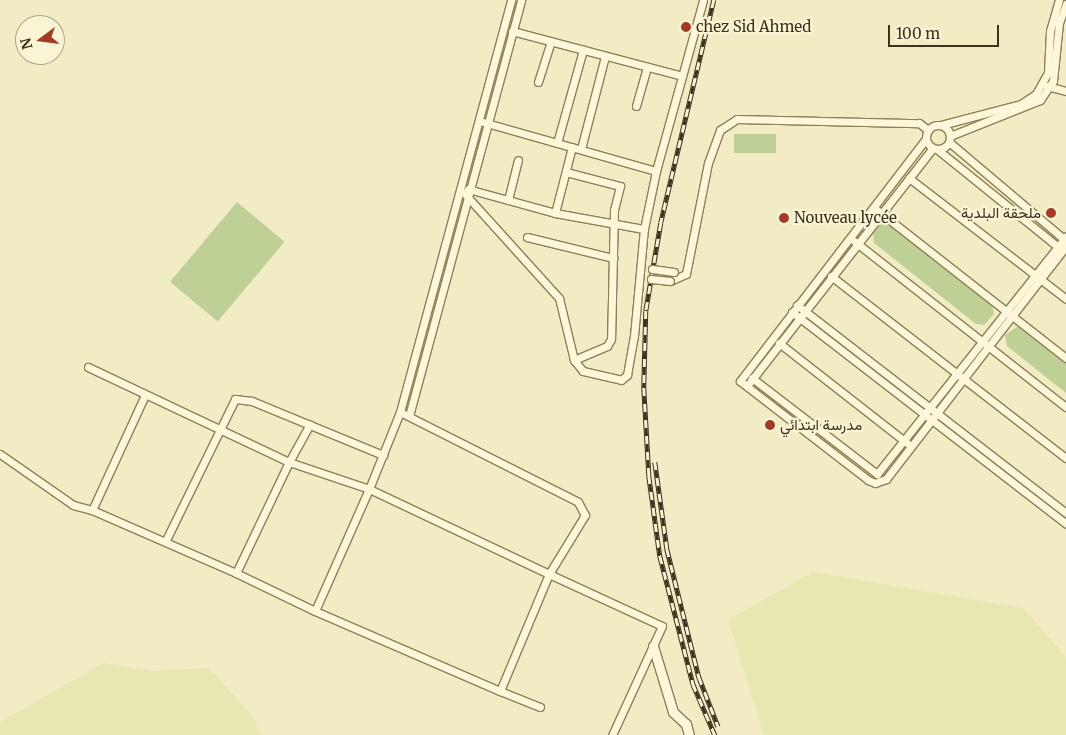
<!DOCTYPE html>
<meta charset="utf-8">
<style>
body{margin:0}
#map{position:relative;width:1066px;height:735px;overflow:hidden;background:#f1ecc4;font-family:Merriweather,Vazirmatn,serif}
div>[style]{position:absolute}
.farmland>*{inset:0;background:#e6e7b1}
.green>*{inset:0;background:#bfd097;transform-origin:0 0}
.roads{filter:drop-shadow(1px 0 #8d7f59) drop-shadow(-1px 0 #8d7f59) drop-shadow(0 1px #8d7f59) drop-shadow(0 -1px #8d7f59)}
.minor>*{height:7px;margin:-3.5px;padding:0 3.5px;transform-origin:3.5px;border-radius:3.5px;background:#fbf7d8}
.minor>.ring{margin:-3.5px;padding:0;box-sizing:content-box;background:none;border:7px solid #fbf7d8;border-radius:50%}
.tertiary>*{height:9px;margin:-4.5px;padding:0 4.5px;transform-origin:4.5px;border-radius:4.5px;background:#fbf7d8}
.rail>*{height:4.5px;margin-top:-2.25px;transform-origin:0;background:repeating-linear-gradient(90deg,#f8f4d4 0 8px,#3c321e 0 16px);box-sizing:border-box;border-block:1px solid #3c321e}
.bridges{filter:drop-shadow(1px 0 #8d7f59) drop-shadow(-1px 0 #8d7f59) drop-shadow(0 1px #8d7f59) drop-shadow(0 -1px #8d7f59)}
.minor-bridge>*{height:7px;margin:-3.5px;padding:0 3.5px;transform-origin:3.5px;border-radius:3.5px;background:#fbf7d8}
.dots>*{width:14px;height:14px;translate:-50% -50%;box-sizing:border-box;border:2px solid #f8f4d4;border-radius:50%}
span{translate:-50% -50%;white-space:nowrap;text-align:center;line-height:1.15;-webkit-text-stroke:4.5px #f8f4d4;paint-order:stroke}
.poi-label{font-size:15px;color:#3c321e}
.left{translate:0 -50%;text-align:left}
.right{translate:-100% -50%;text-align:right}
.north{position:absolute;left:15px;top:15px;width:50px;height:50px;box-sizing:border-box;background:#f8f4d4;border:1px solid #ada68b;border-radius:50%;rotate:255deg;font-size:14px;font-weight:700;line-height:20px;text-align:center;color:#3c321e}
.north::after{content:'';display:block;margin:auto;width:18px;height:22px;background:#a13b24;clip-path:polygon(50% 0,100% 100%,50% 72%,0 100%)}
.scale{position:absolute;left:888px;top:25px;width:111px;height:22px;box-sizing:border-box;border:2px solid #3c321e;border-top:0;padding-left:6px;font-size:15px;line-height:18px;white-space:nowrap;color:#3c321e;-webkit-text-stroke:4px #f8f4d4;paint-order:stroke}
</style>
<div id="map">
<div class="farmland">
<div style="clip-path:polygon(813px 572px,1023px 608px,1066px 657px,1066px 735px,764px 735px,728px 620px)"></div>
<div style="clip-path:polygon(104px 663px,152px 671px,209px 668px,254px 718px,261px 735px,0 735px,0 722px)"></div>
</div>
<div class="green">
<div style="left:734px;top:134px;width:42px;height:19px"></div>
<div style="left:237px;top:202px;width:62px;height:104px;rotate:40deg"></div>
<div style="clip-path:polygon(880px 224px,890px 225px,992px 305px,994px 314px,984px 325px,976px 324px,874px 243px,873px 232px)"></div>
<div style="clip-path:polygon(1018px 326px,1066px 363px,1066px 393px,1007px 346px,1005px 335px)"></div>
</div>
<div class="roads">
<div class="minor">
<div style="left:512px;top:31px;width:173px;rotate:14.8deg"></div>
<div style="left:538px;top:82px;width:43px;rotate:-72.4deg"></div>
<div style="left:1047px;top:86px;width:20px;rotate:15deg"></div>
<div style="left:636px;top:106px;width:41px;rotate:-74.2deg"></div>
<div style="left:483px;top:122px;width:180px;rotate:15.8deg"></div>
<div style="left:656px;top:171px;width:177px;rotate:-74.6deg"></div>
<div class="ring" style="left:926px;top:125px;width:17px;height:17px"></div>
<div style="left:941px;top:125px;width:83px;rotate:-14.7deg"></div>
<div style="left:1021px;top:104px;width:18px;rotate:-34deg"></div>
<div style="left:1036px;top:94px;width:25px;rotate:-61deg"></div>
<div style="left:1048px;top:72px;width:41px;rotate:-87.2deg"></div>
<div style="left:1050px;top:31px;width:32px;rotate:-74deg"></div>
<div style="left:950px;top:136px;width:97px;rotate:-21.8deg"></div>
<div style="left:1040px;top:100px;width:23px;rotate:-56deg"></div>
<div style="left:1053px;top:81px;width:58px;rotate:-84.1deg"></div>
<div style="left:1059px;top:23px;width:20px;rotate:-70deg"></div>
<div style="left:925px;top:140px;width:304px;rotate:127.5deg"></div>
<div style="left:740px;top:381px;width:162px;rotate:37.7deg"></div>
<div style="left:868px;top:480px;width:8px;rotate:23deg"></div>
<div style="left:875px;top:483px;width:12px;rotate:-20deg"></div>
<div style="left:886px;top:479px;width:294px;rotate:-52.3deg"></div>
<div style="left:949px;top:142px;width:153px;rotate:40.2deg"></div>
<div style="left:557px;top:143px;width:97px;rotate:-74.4deg"></div>
<div style="left:581px;top:149px;width:96px;rotate:-75.5deg"></div>
<div style="left:938px;top:150px;width:154px;rotate:38.9deg"></div>
<div style="left:566px;top:172px;width:56px;rotate:14.5deg"></div>
<div style="left:620px;top:186px;width:25px;rotate:104deg"></div>
<div style="left:614px;top:210px;width:129px;rotate:91.3deg"></div>
<div style="left:611px;top:339px;width:8px;rotate:120deg"></div>
<div style="left:607px;top:346px;width:36px;rotate:157deg"></div>
<div style="left:909px;top:178px;width:198px;rotate:37.6deg"></div>
<div style="left:468px;top:189px;width:90px;rotate:15.4deg"></div>
<div style="left:555px;top:213px;width:90px;rotate:10.2deg"></div>
<div style="left:644px;top:229px;width:59px;rotate:-78.3deg"></div>
<div style="left:464px;top:193px;width:142px;rotate:47.9deg"></div>
<div style="left:559px;top:298px;width:64px;rotate:76.4deg"></div>
<div style="left:574px;top:360px;width:14px;rotate:51deg"></div>
<div style="left:583px;top:371px;width:39px;rotate:13deg"></div>
<div style="left:621px;top:380px;width:8px;rotate:-40deg"></div>
<div style="left:627px;top:375px;width:40px;rotate:-80deg"></div>
<div style="left:634px;top:336px;width:107px;rotate:-84.7deg"></div>
<div style="left:508px;top:200px;width:41px;rotate:-76deg"></div>
<div style="left:877px;top:210px;width:240px;rotate:38.1deg"></div>
<div style="left:555px;top:213px;width:68px;rotate:-75.6deg"></div>
<div style="left:527px;top:237px;width:89px;rotate:13.7deg"></div>
<div style="left:854px;top:241px;width:269px;rotate:38.1deg"></div>
<div style="left:831px;top:276px;width:297px;rotate:37.8deg"></div>
<div style="left:670px;top:281px;width:17px;rotate:-24deg"></div>
<div style="left:686px;top:274px;width:113px;rotate:-78.8deg"></div>
<div style="left:708px;top:163px;width:35px;rotate:-70deg"></div>
<div style="left:720px;top:130px;width:20px;rotate:-33deg"></div>
<div style="left:737px;top:119px;width:182px;rotate:1.3deg"></div>
<div style="left:919px;top:123px;width:11px;rotate:38deg"></div>
<div style="left:797px;top:305px;width:340px;rotate:37.7deg"></div>
<div style="left:792px;top:312px;width:346px;rotate:37.7deg"></div>
<div style="left:779px;top:343px;width:162px;rotate:38deg"></div>
<div style="left:88px;top:367px;width:222px;rotate:25.3deg"></div>
<div style="left:289px;top:462px;width:43px;rotate:-61.1deg"></div>
<div style="left:752px;top:378px;width:158px;rotate:37.5deg"></div>
<div style="left:877px;top:474px;width:304px;rotate:-51.5deg"></div>
<div style="left:750px;top:382px;width:296px;rotate:-52deg"></div>
<div style="left:145px;top:395px;width:127px;rotate:114.7deg"></div>
<div style="left:92px;top:510px;width:157px;rotate:23.6deg"></div>
<div style="left:400px;top:412px;width:199px;rotate:26.8deg"></div>
<div style="left:578px;top:502px;width:15px;rotate:62deg"></div>
<div style="left:585px;top:515px;width:69px;rotate:121.4deg"></div>
<div style="left:549px;top:574px;width:199px;rotate:-154.7deg"></div>
<div style="left:369px;top:489px;width:83px;rotate:-68.1deg"></div>
<div style="left:400px;top:412px;width:427px;rotate:-74.9deg"></div>
<div style="left:409px;top:416px;width:431px;rotate:-74.9deg"></div>
<div style="left:0;top:454px;width:89px;rotate:34.9deg"></div>
<div style="left:73px;top:505px;width:20px;rotate:15deg"></div>
<div style="left:289px;top:462px;width:84px;rotate:18.6deg"></div>
<div style="left:369px;top:489px;width:133px;rotate:113.9deg"></div>
<div style="left:315px;top:611px;width:88px;rotate:-154.3deg"></div>
<div style="left:236px;top:573px;width:123px;rotate:-64.5deg"></div>
<div style="left:166px;top:540px;width:157px;rotate:-63.9deg"></div>
<div style="left:235px;top:399px;width:17px;rotate:7deg"></div>
<div style="left:252px;top:401px;width:142px;rotate:22.4deg"></div>
<div style="left:315px;top:611px;width:202px;rotate:23.4deg"></div>
<div style="left:500px;top:691px;width:127px;rotate:-67.3deg"></div>
<div style="left:549px;top:574px;width:124px;rotate:24.7deg"></div>
<div style="left:662px;top:626px;width:120px;rotate:114.6deg"></div>
<div style="left:500px;top:691px;width:43px;rotate:21.8deg"></div>
</div>
<div class="tertiary">
<div style="left:653px;top:646px;width:69px;rotate:73.1deg"></div>
<div style="left:673px;top:712px;width:18px;rotate:43deg"></div>
<div style="left:686px;top:724px;width:11px;rotate:75deg"></div>
</div>
</div>
<div class="rail">
<div style="left:714px;top:0;width:229px;rotate:103.4deg"></div>
<div style="left:661px;top:223px;width:89px;rotate:99.7deg"></div>
<div style="left:646px;top:311px;width:77px;rotate:91.5deg"></div>
<div style="left:644px;top:388px;width:88px;rotate:86.7deg"></div>
<div style="left:649px;top:476px;width:81px;rotate:82.2deg"></div>
<div style="left:660px;top:556px;width:132px;rotate:75.5deg"></div>
<div style="left:693px;top:684px;width:56px;rotate:66.7deg"></div>
<div style="left:655px;top:462px;width:88px;rotate:82.1deg"></div>
<div style="left:667px;top:549px;width:132px;rotate:76deg"></div>
<div style="left:699px;top:677px;width:53px;rotate:68.8deg"></div>
</div>
<div class="bridges">
<div class="minor-bridge">
<div style="left:652px;top:269px;width:22px;rotate:8deg"></div>
<div style="left:651px;top:279px;width:19px;rotate:6deg"></div>
</div>
</div>
<div class="dots">
<div style="left:686px;top:27px;background:#a13b24"></div>
<div style="left:1051px;top:213px;background:#a13b24"></div>
<div style="left:784px;top:218px;background:#a13b24"></div>
<div style="left:770px;top:425px;background:#a13b24"></div>
</div>
<div class="poi-label">
<span class="left" style="left:696px;top:27px">chez Sid Ahmed</span>
<span class="right" style="left:1041px;top:213px">ملحقة البلدية</span>
<span class="left" style="left:794px;top:218px">Nouveau lycée</span>
<span class="left" style="left:780px;top:425px">مدرسة ابتدائي</span>
</div>
<div class="north">N</div>
<div class="scale">100 m</div>
</div>
